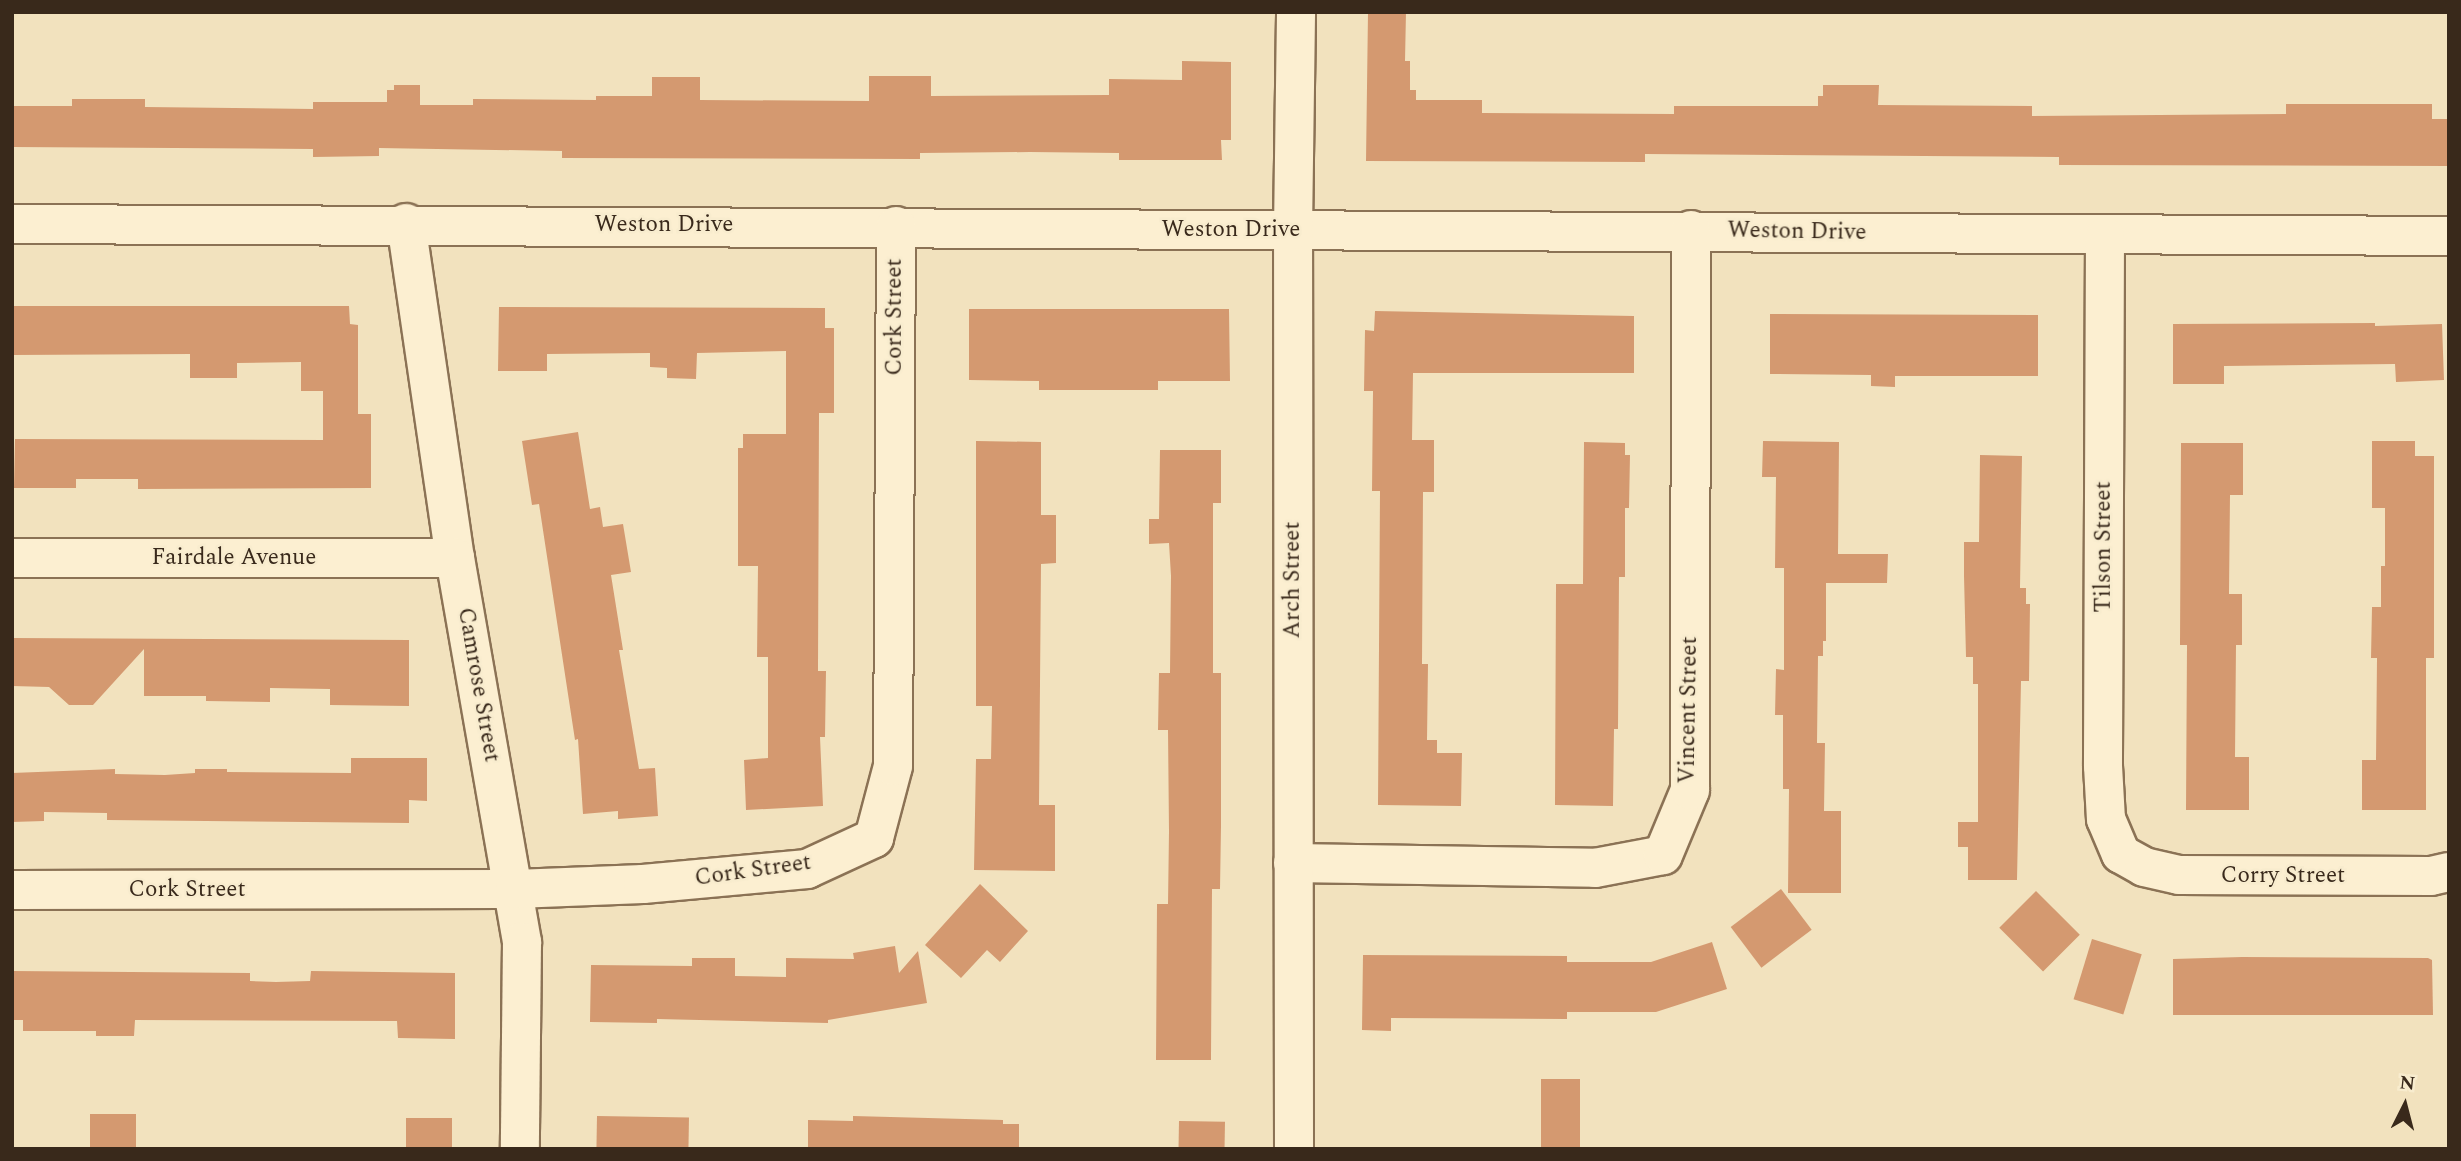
<!DOCTYPE html>
<style>
body{margin:0}
#map{position:relative;width:2461px;height:1161px;overflow:hidden;background:#f2e2be;font-family:Spectral,serif}
div>[style]{position:absolute}
.building>*{inset:0;background:#d49970;transform-origin:0 0}
.roads{filter:drop-shadow(2px 0 #8b7255) drop-shadow(-2px 0 #8b7255) drop-shadow(0 2px #8b7255) drop-shadow(0 -2px #8b7255)}
.minor>*{height:38px;margin:-19px;padding:0 19px;transform-origin:19px;border-radius:19px;background:#fcefd1}
span{translate:-50% -50%;white-space:nowrap;text-align:center;line-height:1.15;-webkit-text-stroke:5px #f8ecce;paint-order:stroke}
.street-label{font-size:23px;color:#39291b}
.frame{position:absolute;inset:0;border:14px solid #39291b;pointer-events:none}
.north{position:absolute;left:2370px;top:1070px;width:70px;height:70px;-webkit-text-stroke:5px #f8ecce;paint-order:stroke;rotate:6deg;font-size:19px;font-weight:700;line-height:28px;text-align:center;color:#39291b}
.north::after{content:'';display:block;margin:auto;width:24px;height:32px;background:#39291b;clip-path:polygon(50% 0,100% 100%,50% 72%,0 100%)}
</style>
<div id="map">
<div class="building">
<div style="clip-path:polygon(1368px 12px,1406px 12px,1405px 61px,1410px 61px,1410px 90px,1416px 90px,1416px 100px,1482px 100px,1482px 113px,1674px 114px,1674px 106px,1818px 106px,1818px 96px,1823px 96px,1823px 85px,1879px 85px,1878px 105px,2032px 106px,2032px 116px,2286px 114px,2286px 104px,2432px 104px,2432px 119px,2449px 119px,2449px 166px,2059px 165px,2059px 157px,1645px 154px,1645px 162px,1366px 161px)"></div>
<div style="clip-path:polygon(1182px 61px,1231px 62px,1231px 140px,1221px 140px,1222px 160px,1119px 160px,1119px 153px,1030px 152px,920px 153px,920px 159px,562px 158px,562px 151px,379px 148px,379px 156px,313px 157px,313px 149px,12px 147px,12px 106px,72px 106px,72px 99px,145px 99px,145px 107px,313px 109px,313px 102px,387px 102px,387px 90px,394px 90px,394px 85px,420px 85px,420px 105px,473px 105px,473px 99px,596px 100px,596px 96px,652px 96px,652px 77px,700px 77px,700px 100px,869px 101px,869px 76px,931px 76px,931px 96px,1109px 95px,1109px 79px,1182px 80px)"></div>
<div style="clip-path:polygon(12px 306px,349px 306px,350px 324px,358px 325px,358px 414px,371px 414px,371px 488px,138px 489px,138px 479px,76px 479px,76px 488px,14px 488px,15px 439px,323px 440px,323px 391px,301px 391px,301px 362px,237px 363px,237px 378px,190px 378px,190px 354px,12px 355px)"></div>
<div style="clip-path:polygon(499px 307px,825px 308px,825px 328px,834px 328px,834px 413px,819px 413px,818px 671px,826px 671px,825px 737px,820px 737px,823px 806px,746px 810px,744px 760px,768px 758px,768px 657px,757px 657px,758px 566px,738px 566px,738px 448px,743px 448px,743px 434px,786px 434px,786px 351px,697px 353px,696px 379px,667px 378px,667px 368px,650px 367px,650px 353px,547px 354px,547px 371px,498px 371px)"></div>
<div style="clip-path:polygon(969px 309px,1229px 309px,1230px 381px,1158px 381px,1158px 390px,1039px 390px,1039px 381px,969px 380px)"></div>
<div style="clip-path:polygon(1375px 311px,1634px 316px,1634px 373px,1413px 373px,1412px 440px,1434px 440px,1434px 492px,1423px 492px,1422px 664px,1428px 664px,1427px 740px,1437px 740px,1437px 753px,1462px 753px,1461px 806px,1378px 805px,1380px 491px,1372px 491px,1373px 391px,1364px 391px,1365px 330px,1374px 331px)"></div>
<div style="clip-path:polygon(1770px 314px,2038px 315px,2038px 376px,1895px 376px,1895px 387px,1871px 386px,1871px 375px,1770px 374px)"></div>
<div style="clip-path:polygon(2375px 323px,2375px 326px,2442px 324px,2444px 380px,2396px 382px,2395px 364px,2224px 366px,2224px 384px,2173px 384px,2173px 324px)"></div>
<div style="clip-path:polygon(578px 432px,590px 509px,600px 507px,603px 527px,623px 524px,631px 572px,611px 575px,623px 650px,619px 650px,639px 769px,655px 768px,658px 816px,618px 819px,618px 811px,583px 814px,578px 739px,575px 740px,539px 504px,532px 505px,522px 441px)"></div>
<div style="clip-path:polygon(976px 441px,1041px 442px,1041px 515px,1056px 515px,1056px 563px,1041px 564px,1039px 805px,1055px 805px,1055px 871px,974px 870px,976px 759px,991px 759px,992px 706px,976px 706px)"></div>
<div style="clip-path:polygon(1763px 441px,1839px 442px,1838px 554px,1888px 554px,1887px 583px,1826px 583px,1826px 641px,1823px 641px,1823px 656px,1818px 656px,1817px 743px,1825px 743px,1824px 811px,1841px 811px,1841px 893px,1788px 893px,1789px 789px,1783px 789px,1783px 715px,1775px 715px,1776px 669px,1784px 670px,1784px 568px,1775px 568px,1776px 477px,1762px 477px)"></div>
<div style="clip-path:polygon(2372px 441px,2415px 441px,2415px 456px,2434px 456px,2434px 658px,2426px 658px,2426px 810px,2362px 810px,2362px 760px,2376px 760px,2377px 658px,2371px 658px,2372px 607px,2381px 607px,2381px 566px,2385px 566px,2385px 508px,2372px 508px)"></div>
<div style="clip-path:polygon(1584px 442px,1625px 443px,1625px 455px,1630px 455px,1629px 508px,1625px 508px,1625px 577px,1619px 577px,1618px 729px,1614px 729px,1613px 806px,1555px 805px,1556px 584px,1583px 584px)"></div>
<div style="clip-path:polygon(2181px 443px,2243px 443px,2243px 495px,2230px 495px,2229px 594px,2242px 594px,2242px 645px,2236px 645px,2235px 757px,2249px 757px,2249px 810px,2186px 810px,2187px 645px,2180px 645px)"></div>
<div style="clip-path:polygon(1160px 450px,1221px 450px,1221px 503px,1213px 503px,1213px 673px,1221px 673px,1221px 826px,1220px 889px,1212px 889px,1211px 1060px,1156px 1060px,1157px 904px,1168px 904px,1169px 831px,1168px 730px,1158px 730px,1159px 673px,1170px 673px,1171px 576px,1169px 543px,1149px 544px,1149px 519px,1159px 519px)"></div>
<div style="clip-path:polygon(1980px 455px,2022px 456px,2020px 588px,2026px 588px,2026px 604px,2030px 604px,2029px 681px,2021px 681px,2017px 880px,1968px 880px,1968px 847px,1958px 847px,1958px 822px,1978px 822px,1978px 684px,1973px 684px,1973px 657px,1966px 657px,1964px 576px,1964px 542px,1979px 542px)"></div>
<div style="clip-path:polygon(12px 638px,409px 640px,409px 706px,330px 705px,330px 689px,270px 688px,270px 702px,206px 701px,206px 696px,144px 696px,144px 649px,93px 705px,69px 705px,49px 687px,12px 686px)"></div>
<div style="clip-path:polygon(351px 758px,427px 758px,427px 801px,409px 800px,409px 823px,107px 820px,107px 813px,44px 812px,44px 821px,12px 822px,12px 773px,115px 769px,115px 774px,165px 775px,195px 773px,195px 769px,227px 769px,227px 772px,351px 773px)"></div>
<div style="clip-path:polygon(980px 884px,1028px 931px,1000px 962px,987px 950px,961px 978px,925px 945px)"></div>
<div style="left:1781px;top:889px;width:51px;height:63px;rotate:53deg"></div>
<div style="left:2036px;top:891px;width:62px;height:52px;rotate:45deg"></div>
<div style="left:2092px;top:939px;width:52px;height:63px;rotate:17deg"></div>
<div style="clip-path:polygon(1712px 942px,1727px 989px,1656px 1012px,1567px 1012px,1567px 1019px,1391px 1018px,1391px 1031px,1362px 1030px,1363px 955px,1567px 956px,1567px 962px,1651px 962px)"></div>
<div style="clip-path:polygon(895px 946px,899px 973px,918px 951px,927px 1003px,828px 1020px,828px 1023px,657px 1019px,657px 1023px,590px 1022px,591px 965px,692px 966px,692px 958px,735px 958px,735px 976px,786px 977px,786px 958px,854px 959px,853px 953px)"></div>
<div style="clip-path:polygon(2242px 957px,2428px 958px,2432px 960px,2433px 1015px,2173px 1015px,2173px 959px)"></div>
<div style="clip-path:polygon(12px 971px,250px 973px,250px 981px,276px 982px,310px 981px,311px 971px,455px 973px,455px 1039px,398px 1038px,397px 1021px,135px 1020px,134px 1036px,96px 1036px,96px 1031px,23px 1031px,23px 1020px,12px 1020px)"></div>
<div style="left:1541px;top:1079px;width:39px;height:70px"></div>
<div style="left:90px;top:1114px;width:46px;height:35px"></div>
<div style="left:597px;top:1116px;width:92px;height:33px;rotate:1deg"></div>
<div style="clip-path:polygon(853px 1116px,1003px 1120px,1003px 1124px,1019px 1124px,1019px 1149px,808px 1149px,808px 1120px,853px 1121px)"></div>
<div style="left:406px;top:1118px;width:46px;height:31px"></div>
<div style="left:1179px;top:1121px;width:46px;height:28px;rotate:1deg"></div>
</div>
<div class="roads">
<div class="minor">
<div style="left:406px;top:223px;width:339px;rotate:81.7deg"></div>
<div style="left:455px;top:558px;width:390px;rotate:80.1deg"></div>
<div style="left:522px;top:942px;width:207px;rotate:90.6deg"></div>
<div style="left:12px;top:224px;width:2437px;rotate:0.28deg"></div>
<div style="left:2105px;top:236px;width:530px;rotate:90.22deg"></div>
<div style="left:2103px;top:766px;width:53px;rotate:86.8deg"></div>
<div style="left:2106px;top:819px;width:38px;rotate:67deg"></div>
<div style="left:2121px;top:854px;width:26px;rotate:29deg"></div>
<div style="left:2144px;top:867px;width:36px;rotate:13deg"></div>
<div style="left:2179px;top:875px;width:252px;rotate:0.2deg"></div>
<div style="left:2431px;top:876px;width:18px;rotate:-13deg"></div>
<div style="left:12px;top:558px;width:443px"></div>
<div style="left:1293px;top:863px;width:302px;rotate:0.9deg"></div>
<div style="left:1595px;top:868px;width:69px;rotate:-10.8deg"></div>
<div style="left:1663px;top:855px;width:70px;rotate:-67.4deg"></div>
<div style="left:1690px;top:790px;width:560px;rotate:-89.9deg"></div>
<div style="left:12px;top:890px;width:503px;rotate:-0.11deg"></div>
<div style="left:515px;top:889px;width:128px;rotate:-2.2deg"></div>
<div style="left:643px;top:884px;width:165px;rotate:-5.2deg"></div>
<div style="left:807px;top:869px;width:74px;rotate:-24.8deg"></div>
<div style="left:874px;top:838px;width:74px;rotate:-75.2deg"></div>
<div style="left:893px;top:766px;width:540px;rotate:-89.68deg"></div>
<div style="left:1294px;top:1149px;width:919px;rotate:-90.06deg"></div>
<div style="left:1293px;top:230px;width:218px;rotate:-89.2deg"></div>
</div>
</div>
<div class="street-label">
<span style="left:664px;top:225px">Weston Drive</span>
<span style="left:1231px;top:230px">Weston Drive</span>
<span style="left:1797px;top:232px;rotate:1deg">Weston Drive</span>
<span style="left:895px;top:317px;rotate:-90deg">Cork Street</span>
<span style="left:2104px;top:547px;rotate:-90deg">Tilson Street</span>
<span style="left:234px;top:558px">Fairdale Avenue</span>
<span style="left:1293px;top:580px;rotate:-90deg">Arch Street</span>
<span style="left:478px;top:685px;rotate:80deg">Camrose Street</span>
<span style="left:1689px;top:710px;rotate:-89deg">Vincent Street</span>
<span style="left:753px;top:871px;rotate:-8deg">Cork Street</span>
<span style="left:2283px;top:876px">Corry Street</span>
<span style="left:187px;top:890px">Cork Street</span>
</div>
<div class="frame"></div>
<div class="north">N</div>
</div>
